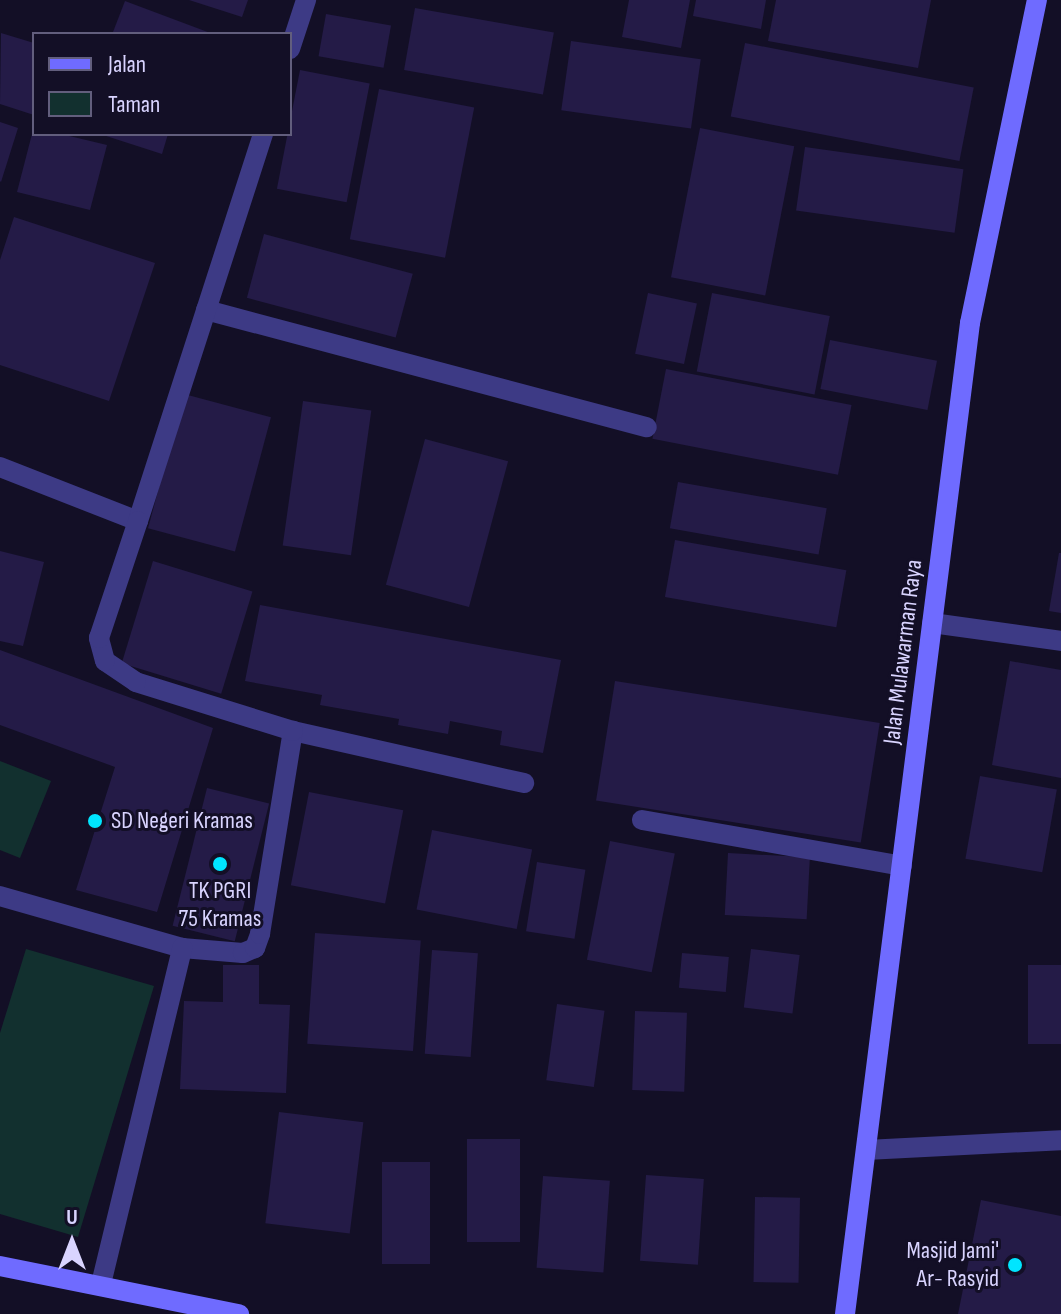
<!DOCTYPE html>
<style>
body{margin:0}
#map{position:relative;width:1061px;height:1314px;overflow:hidden;background:#130f26;font-family:"Sofia Sans Condensed",sans-serif}
div>[style]{position:absolute}
.green>*{inset:0;background:#12302f}
.building>*{inset:0;background:#241b47;transform-origin:0 0}
.street>*{height:20px;margin:-10px;padding:0 10px;transform-origin:10px;border-radius:10px;background:#3d3a85}
.secondary>*{height:20px;margin:-10px;padding:0 10px;transform-origin:10px;border-radius:10px;background:#6f6bff}
.dots>*{width:22px;height:22px;translate:-50% -50%;box-sizing:border-box;border:4px solid #130f26;border-radius:50%}
span{translate:-50% -50%;white-space:nowrap;text-align:center;line-height:1.15;-webkit-text-stroke:6px #130f26;paint-order:stroke}
.street-label{font-size:24px;color:#d9d4ff}
.poi-label{font-size:24px;color:#d9d4ff}
.left{translate:0 -50%;text-align:left}
.right{translate:-100% -50%;text-align:right}
.legend{position:absolute;left:32px;top:32px;width:260px;height:104px;box-sizing:border-box;background:#130f26;border:2px solid #625e7d;margin:0;padding:10px 14px;list-style:none;font-size:24px;color:#d9d4ff}
.legend li{display:flex;align-items:center;gap:16px;height:40px}
.legend b{width:40px;border:2px solid #625e7d}
.north{position:absolute;left:32px;top:1202px;width:80px;height:80px;-webkit-text-stroke:6px #130f26;paint-order:stroke;rotate:0deg;font-size:22px;font-weight:700;line-height:32px;text-align:center;color:#d9d4ff}
.north::after{content:'';display:block;margin:auto;width:28px;height:36px;background:#d9d4ff;clip-path:polygon(50% 0,100% 100%,50% 72%,0 100%)}
</style>
<div id="map">
<div class="green">
<div style="clip-path:polygon(0 761px,51px 781px,20px 858px,0 850px)"></div>
<div style="clip-path:polygon(26px 949px,154px 986px,78px 1237px,0 1214px,0 1033px)"></div>
</div>
<div class="building">
<div style="clip-path:polygon(189px 0,248px 0,242px 17px)"></div>
<div style="clip-path:polygon(629px 0,690px 0,681px 48px,622px 37px)"></div>
<div style="clip-path:polygon(696px 0,766px 0,761px 29px,693px 16px)"></div>
<div style="clip-path:polygon(776px 0,931px 0,918px 68px,768px 41px)"></div>
<div style="clip-path:polygon(125px 1px,213px 34px,113px 32px)"></div>
<div style="left:415px;top:8px;width:141px;height:63px;rotate:10deg"></div>
<div style="left:326px;top:14px;width:66px;height:43px;rotate:10deg"></div>
<div style="clip-path:polygon(1px 33px,34px 43px,34px 115px,0 104px)"></div>
<div style="left:571px;top:41px;width:131px;height:70px;rotate:8deg"></div>
<div style="left:745px;top:43px;width:233px;height:75px;rotate:11deg"></div>
<div style="left:300px;top:70px;width:71px;height:121px;rotate:11deg"></div>
<div style="left:379px;top:89px;width:97px;height:153px;rotate:11deg"></div>
<div style="clip-path:polygon(0 122px,18px 128px,1px 182px,0 181px)"></div>
<div style="left:700px;top:128px;width:96px;height:152px;rotate:11deg"></div>
<div style="clip-path:polygon(32px 134px,61px 134px,107px 145px,90px 210px,17px 192px)"></div>
<div style="clip-path:polygon(100px 134px,168px 134px,162px 154px)"></div>
<div style="left:805px;top:147px;width:160px;height:64px;rotate:8deg"></div>
<div style="clip-path:polygon(14px 217px,155px 263px,109px 401px,0 365px,0 260px)"></div>
<div style="left:264px;top:234px;width:154px;height:66px;rotate:15deg"></div>
<div style="left:648px;top:293px;width:50px;height:62px;rotate:12deg"></div>
<div style="left:712px;top:293px;width:120px;height:80px;rotate:11deg"></div>
<div style="left:830px;top:340px;width:109px;height:50px;rotate:11deg"></div>
<div style="left:666px;top:369px;width:189px;height:71px;rotate:11deg"></div>
<div style="left:184px;top:394px;width:90px;height:139px;rotate:15deg"></div>
<div style="left:303px;top:401px;width:69px;height:146px;rotate:8deg"></div>
<div style="left:425px;top:439px;width:86px;height:151px;rotate:15deg"></div>
<div style="left:678px;top:482px;width:151px;height:47px;rotate:10deg"></div>
<div style="left:675px;top:540px;width:174px;height:58px;rotate:10deg"></div>
<div style="clip-path:polygon(0 551px,44px 562px,23px 646px,0 641px)"></div>
<div style="clip-path:polygon(1059px 553px,1061px 553px,1061px 613px,1049px 611px)"></div>
<div style="left:153px;top:561px;width:104px;height:107px;rotate:17deg"></div>
<div style="clip-path:polygon(260px 605px,561px 660px,543px 753px,500px 745px,502px 731px,450px 721px,448px 734px,398px 725px,399px 719px,320px 705px,322px 695px,245px 681px)"></div>
<div style="clip-path:polygon(0 650px,213px 728px,157px 912px,76px 890px,115px 767px,0 725px)"></div>
<div style="clip-path:polygon(1010px 661px,1061px 670px,1061px 778px,992px 765px)"></div>
<div style="left:615px;top:681px;width:268px;height:121px;rotate:9deg"></div>
<div style="left:980px;top:776px;width:78px;height:84px;rotate:10deg"></div>
<div style="left:207px;top:788px;width:64px;height:142px;rotate:14deg"></div>
<div style="left:309px;top:792px;width:96px;height:95px;rotate:11deg"></div>
<div style="left:432px;top:830px;width:102px;height:81px;rotate:11deg"></div>
<div style="left:610px;top:841px;width:66px;height:121px;rotate:11deg"></div>
<div style="left:728px;top:853px;width:82px;height:62px;rotate:3deg"></div>
<div style="left:537px;top:862px;width:49px;height:70px;rotate:9deg"></div>
<div style="left:315px;top:933px;width:106px;height:111px;rotate:4deg"></div>
<div style="left:751px;top:949px;width:49px;height:59px;rotate:7deg"></div>
<div style="left:432px;top:950px;width:46px;height:104px;rotate:4deg"></div>
<div style="left:682px;top:953px;width:47px;height:35px;rotate:5deg"></div>
<div style="clip-path:polygon(223px 965px,259px 965px,259px 1004px,290px 1005px,286px 1093px,180px 1089px,184px 1001px,223px 1002px)"></div>
<div style="left:1028px;top:965px;width:33px;height:79px"></div>
<div style="left:557px;top:1004px;width:48px;height:77px;rotate:8deg"></div>
<div style="left:635px;top:1011px;width:52px;height:79px;rotate:2deg"></div>
<div style="left:279px;top:1112px;width:85px;height:112px;rotate:7deg"></div>
<div style="left:467px;top:1139px;width:53px;height:103px"></div>
<div style="left:382px;top:1162px;width:48px;height:102px"></div>
<div style="left:646px;top:1175px;width:58px;height:86px;rotate:4deg"></div>
<div style="left:543px;top:1176px;width:67px;height:92px;rotate:4deg"></div>
<div style="left:755px;top:1197px;width:45px;height:85px;rotate:1deg"></div>
<div style="clip-path:polygon(981px 1200px,1061px 1216px,1061px 1314px,958px 1314px)"></div>
</div>
<div class="street">
<div style="left:290px;top:49px;width:52px;rotate:-71.9deg"></div>
<div style="left:206px;top:310px;width:456px;rotate:14.9deg"></div>
<div style="left:0;top:467px;width:148px;rotate:21.4deg"></div>
<div style="left:138px;top:521px;width:407px;rotate:-72.1deg"></div>
<div style="left:932px;top:623px;width:130px;rotate:7.9deg"></div>
<div style="left:293px;top:731px;width:237px;rotate:12.7deg"></div>
<div style="left:642px;top:820px;width:264px;rotate:10deg"></div>
<div style="left:0;top:896px;width:189px;rotate:15.9deg"></div>
<div style="left:182px;top:948px;width:61px;rotate:4.7deg"></div>
<div style="left:243px;top:953px;width:13px;rotate:-23deg"></div>
<div style="left:255px;top:948px;width:15px;rotate:-70deg"></div>
<div style="left:260px;top:934px;width:206px;rotate:-80.8deg"></div>
<div style="left:293px;top:731px;width:164px;rotate:-162.7deg"></div>
<div style="left:136px;top:682px;width:37px;rotate:-146deg"></div>
<div style="left:105px;top:661px;width:24px;rotate:-105deg"></div>
<div style="left:99px;top:638px;width:123px;rotate:-71.6deg"></div>
<div style="left:866px;top:1150px;width:195px;rotate:-2.9deg"></div>
<div style="left:101px;top:1284px;width:346px;rotate:-76.4deg"></div>
</div>
<div class="secondary">
<div style="left:0;top:1266px;width:244px;rotate:11.4deg"></div>
<div style="left:845px;top:1314px;width:999px;rotate:-82.81deg"></div>
<div style="left:970px;top:323px;width:330px;rotate:-78.3deg"></div>
</div>
<div class="dots">
<div style="left:95px;top:821px;background:#00e5ff"></div>
<div style="left:220px;top:864px;background:#00e5ff"></div>
<div style="left:1015px;top:1265px;background:#00e5ff"></div>
</div>
<div class="street-label">
<span style="left:903px;top:652px;rotate:-83deg">Jalan Mulawarman Raya</span>
</div>
<div class="poi-label">
<span class="left" style="left:111px;top:821px">SD Negeri Kramas</span>
<span style="left:220px;top:905px">TK PGRI<br>75 Kramas</span>
<span class="right" style="left:999px;top:1265px">Masjid Jami'<br>Ar- Rasyid</span>
</div>
<ul class="legend">
<li><b style="height:10px;background:#6f6bff"></b>Jalan</li>
<li><b style="height:22px;background:#12302f"></b>Taman</li>
</ul>
<div class="north">U</div>
</div>
